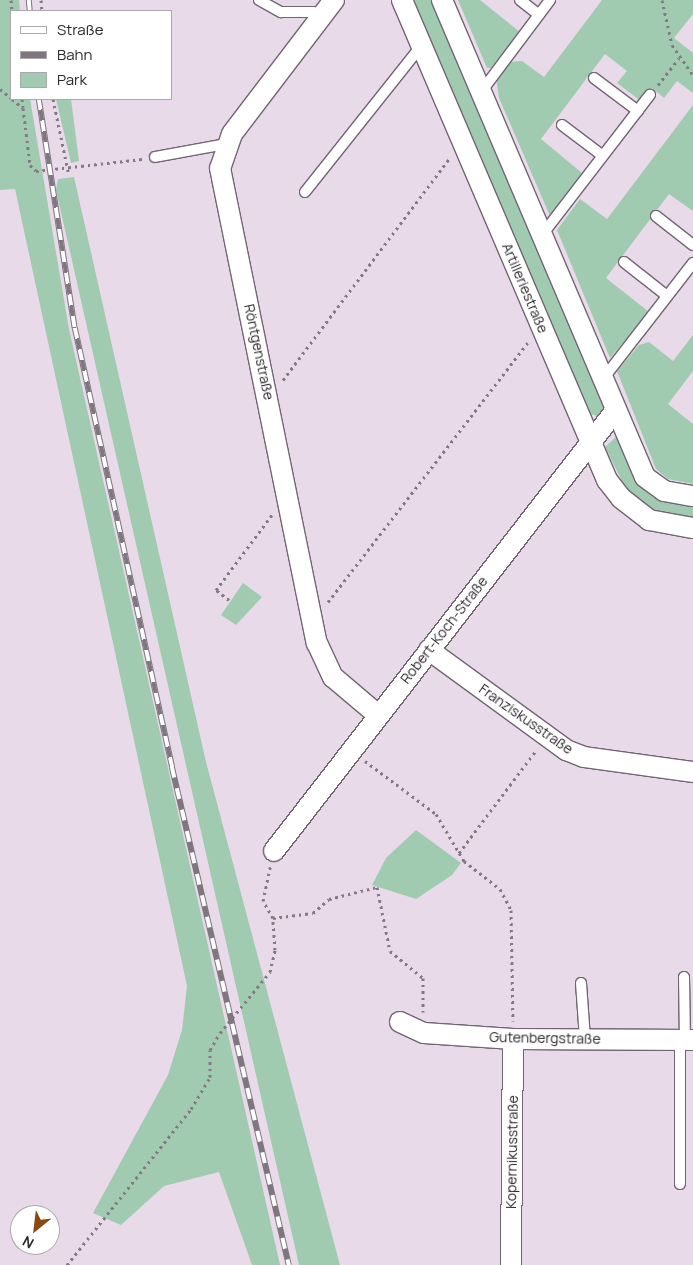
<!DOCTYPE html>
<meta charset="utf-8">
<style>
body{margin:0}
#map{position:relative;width:693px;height:1265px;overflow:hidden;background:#e8dae9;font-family:Manrope,sans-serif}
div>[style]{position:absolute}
.green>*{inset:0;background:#a1cbb0}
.path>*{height:3px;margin-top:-1.5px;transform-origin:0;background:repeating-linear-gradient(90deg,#827983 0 2.5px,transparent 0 6.5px)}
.roads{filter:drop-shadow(1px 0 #716572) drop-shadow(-1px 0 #716572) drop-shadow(0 1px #716572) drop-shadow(0 -1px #716572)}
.service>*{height:10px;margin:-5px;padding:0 5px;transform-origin:5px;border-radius:5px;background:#fff}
.minor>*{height:20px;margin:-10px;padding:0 10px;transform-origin:10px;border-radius:10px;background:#fff}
.rail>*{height:5.5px;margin-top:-2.75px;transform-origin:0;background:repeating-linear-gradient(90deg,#fff 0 11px,#7f7680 0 22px);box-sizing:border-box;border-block:1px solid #7f7680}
span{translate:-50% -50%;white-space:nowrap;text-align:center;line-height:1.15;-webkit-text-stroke:4px #fff;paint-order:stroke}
.street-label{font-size:14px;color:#2c272d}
.legend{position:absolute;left:10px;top:10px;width:162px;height:90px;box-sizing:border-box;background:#fff;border:1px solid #aba9ab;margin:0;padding:6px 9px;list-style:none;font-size:15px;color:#2c272d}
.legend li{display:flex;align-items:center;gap:10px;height:25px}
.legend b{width:25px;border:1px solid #aba9ab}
.north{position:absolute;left:10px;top:1205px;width:50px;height:50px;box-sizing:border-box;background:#fff;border:1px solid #aba9ab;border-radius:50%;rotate:209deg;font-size:14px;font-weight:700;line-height:20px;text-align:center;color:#2c272d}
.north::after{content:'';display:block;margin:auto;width:18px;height:22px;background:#8a4912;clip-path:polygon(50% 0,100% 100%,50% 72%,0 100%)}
</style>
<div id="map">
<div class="green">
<div style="clip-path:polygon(0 0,19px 0,20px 11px,11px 11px,11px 99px,30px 99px,69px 329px,280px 1265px,252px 1265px,219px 1172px,164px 1186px,121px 1225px,93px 1213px,168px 1075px,182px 1030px,187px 986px,15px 189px,0 190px)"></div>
<div style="clip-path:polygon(412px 0,433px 0,607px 406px,598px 416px,590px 414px)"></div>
<div style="clip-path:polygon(458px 0,480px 0,520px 32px,491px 68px,487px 68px)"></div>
<div style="clip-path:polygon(602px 0,693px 0,693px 14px,674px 38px,693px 53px,693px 93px,677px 81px,664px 98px,652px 88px,642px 102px,617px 83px,627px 71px,605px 54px,541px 139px,582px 173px,550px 216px,499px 98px,496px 78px,510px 62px,522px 61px,544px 77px)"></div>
<div style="clip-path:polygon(56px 99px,71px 99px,79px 161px,71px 163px)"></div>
<div style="clip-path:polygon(693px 105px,693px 211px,669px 194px,606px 278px,649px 312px,610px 358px,557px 230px,580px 199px,607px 219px)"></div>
<div style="clip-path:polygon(74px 177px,206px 762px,340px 1265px,299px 1265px,56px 190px,58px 179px)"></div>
<div style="clip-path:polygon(693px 335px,693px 371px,668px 404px,693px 424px,693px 484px,668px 479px,656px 469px,617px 371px,639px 345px,649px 342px,673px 361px)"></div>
<div style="clip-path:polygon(618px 435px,640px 479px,693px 504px,693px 520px,646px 509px,626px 489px,605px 447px)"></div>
<div style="clip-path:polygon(243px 583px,262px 597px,236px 625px,221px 615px)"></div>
<div style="clip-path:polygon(416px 830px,461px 863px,452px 875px,416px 899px,372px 885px,386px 858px)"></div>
</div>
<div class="path">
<div style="left:11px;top:0;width:11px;rotate:85deg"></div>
<div style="left:41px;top:0;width:11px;rotate:85deg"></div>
<div style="left:662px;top:0;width:46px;rotate:77.5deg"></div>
<div style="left:672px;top:45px;width:37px;rotate:55deg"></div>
<div style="left:658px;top:85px;width:34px;rotate:-52deg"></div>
<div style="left:0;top:89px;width:14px;rotate:39deg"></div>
<div style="left:12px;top:99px;width:14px;rotate:39deg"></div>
<div style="left:23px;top:108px;width:57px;rotate:83deg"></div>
<div style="left:30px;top:165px;width:8px;rotate:45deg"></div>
<div style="left:36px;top:171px;width:107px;rotate:-6.5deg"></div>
<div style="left:22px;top:99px;width:8px;rotate:83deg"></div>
<div style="left:53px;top:99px;width:74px;rotate:78.2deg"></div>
<div style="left:283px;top:380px;width:276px;rotate:-53.1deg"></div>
<div style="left:229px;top:600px;width:16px;rotate:-142deg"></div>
<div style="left:216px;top:590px;width:94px;rotate:-53.3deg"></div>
<div style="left:328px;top:602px;width:328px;rotate:-52.4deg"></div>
<div style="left:365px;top:761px;width:89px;rotate:36.7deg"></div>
<div style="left:436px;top:814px;width:55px;rotate:59.2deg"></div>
<div style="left:464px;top:861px;width:46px;rotate:37.9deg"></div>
<div style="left:500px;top:889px;width:24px;rotate:62deg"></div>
<div style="left:511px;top:910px;width:111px;rotate:89deg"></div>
<div style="left:459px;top:853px;width:130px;rotate:-53.1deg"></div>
<div style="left:273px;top:918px;width:40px;rotate:-7.1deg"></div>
<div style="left:313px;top:913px;width:21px;rotate:-41deg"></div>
<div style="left:329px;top:899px;width:49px;rotate:-14deg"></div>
<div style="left:377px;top:887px;width:65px;rotate:78.5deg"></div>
<div style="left:390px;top:951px;width:43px;rotate:39.3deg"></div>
<div style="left:423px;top:978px;width:34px;rotate:90deg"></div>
<div style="left:67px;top:1265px;width:199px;rotate:-51.5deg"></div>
<div style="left:191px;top:1109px;width:37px;rotate:-59deg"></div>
<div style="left:210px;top:1077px;width:27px;rotate:-90deg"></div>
<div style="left:210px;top:1050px;width:20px;rotate:-60deg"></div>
<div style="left:220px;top:1033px;width:79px;rotate:-50.7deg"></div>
<div style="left:270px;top:972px;width:23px;rotate:-77deg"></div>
<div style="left:275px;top:950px;width:32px;rotate:-94deg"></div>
<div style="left:273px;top:918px;width:20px;rotate:-120deg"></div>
<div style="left:263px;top:901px;width:35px;rotate:-78deg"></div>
</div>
<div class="roads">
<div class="service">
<div style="left:259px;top:0;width:25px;rotate:29deg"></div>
<div style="left:281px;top:12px;width:32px"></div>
<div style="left:313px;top:12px;width:9px;rotate:32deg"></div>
<div style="left:520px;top:0;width:24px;rotate:38deg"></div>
<div style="left:594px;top:78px;width:55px;rotate:36.9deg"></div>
<div style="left:481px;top:92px;width:115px;rotate:-53.1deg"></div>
<div style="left:562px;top:125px;width:51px;rotate:37.1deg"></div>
<div style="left:155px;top:157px;width:72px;rotate:-10.4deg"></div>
<div style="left:305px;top:192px;width:188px;rotate:-51.5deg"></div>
<div style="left:656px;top:216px;width:47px;rotate:38.1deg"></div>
<div style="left:542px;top:235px;width:177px;rotate:-52.4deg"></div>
<div style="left:624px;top:262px;width:55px;rotate:38.3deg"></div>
<div style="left:603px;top:379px;width:147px;rotate:-52.2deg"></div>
<div style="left:684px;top:977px;width:63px;rotate:89.1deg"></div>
<div style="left:581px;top:983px;width:56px;rotate:85.9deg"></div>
<div style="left:680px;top:1184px;width:144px;rotate:-90deg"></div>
</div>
<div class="minor">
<div style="left:334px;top:0;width:168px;rotate:127.3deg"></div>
<div style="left:232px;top:134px;width:36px;rotate:109deg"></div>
<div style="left:220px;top:168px;width:485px;rotate:78.5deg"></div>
<div style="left:317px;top:643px;width:38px;rotate:65deg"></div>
<div style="left:333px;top:677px;width:59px;rotate:40.2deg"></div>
<div style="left:402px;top:0;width:522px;rotate:66.87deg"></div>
<div style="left:607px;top:480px;width:23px;rotate:52deg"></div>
<div style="left:621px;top:498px;width:36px;rotate:38deg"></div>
<div style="left:649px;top:520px;width:45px;rotate:10.3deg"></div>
<div style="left:442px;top:0;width:518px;rotate:66.95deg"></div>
<div style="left:645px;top:477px;width:24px;rotate:36deg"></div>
<div style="left:664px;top:491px;width:29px;rotate:10deg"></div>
<div style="left:429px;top:650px;width:170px;rotate:36.1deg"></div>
<div style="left:566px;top:750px;width:19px;rotate:21deg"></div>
<div style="left:584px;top:757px;width:110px;rotate:7.8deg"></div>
<div style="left:274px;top:851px;width:558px;rotate:-52.21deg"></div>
<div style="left:400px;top:1022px;width:26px;rotate:25deg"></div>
<div style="left:424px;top:1033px;width:89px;rotate:3.9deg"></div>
<div style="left:513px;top:1039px;width:180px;rotate:0.3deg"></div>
<div style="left:511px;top:1265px;width:226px;rotate:-89.5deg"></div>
</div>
</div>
<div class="rail">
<div style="left:29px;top:0;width:11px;rotate:85deg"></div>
<div style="left:39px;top:99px;width:232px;rotate:81.1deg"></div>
<div style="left:75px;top:328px;width:450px;rotate:77.5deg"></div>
<div style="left:172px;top:767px;width:512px;rotate:76.78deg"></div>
</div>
<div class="street-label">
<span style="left:525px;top:288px;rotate:67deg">Artilleriestraße</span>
<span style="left:259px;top:352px;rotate:78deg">Röntgenstraße</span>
<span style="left:444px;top:630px;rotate:-52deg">Robert-Koch-Straße</span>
<span style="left:526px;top:719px;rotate:35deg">Franziskusstraße</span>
<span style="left:545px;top:1038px;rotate:1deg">Gutenbergstraße</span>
<span style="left:512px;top:1152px;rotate:-89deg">Kopernikusstraße</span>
</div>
<ul class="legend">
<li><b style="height:6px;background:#fff"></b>Straße</li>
<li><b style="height:6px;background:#7f7680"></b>Bahn</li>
<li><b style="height:14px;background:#a1cbb0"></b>Park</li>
</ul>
<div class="north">N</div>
</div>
